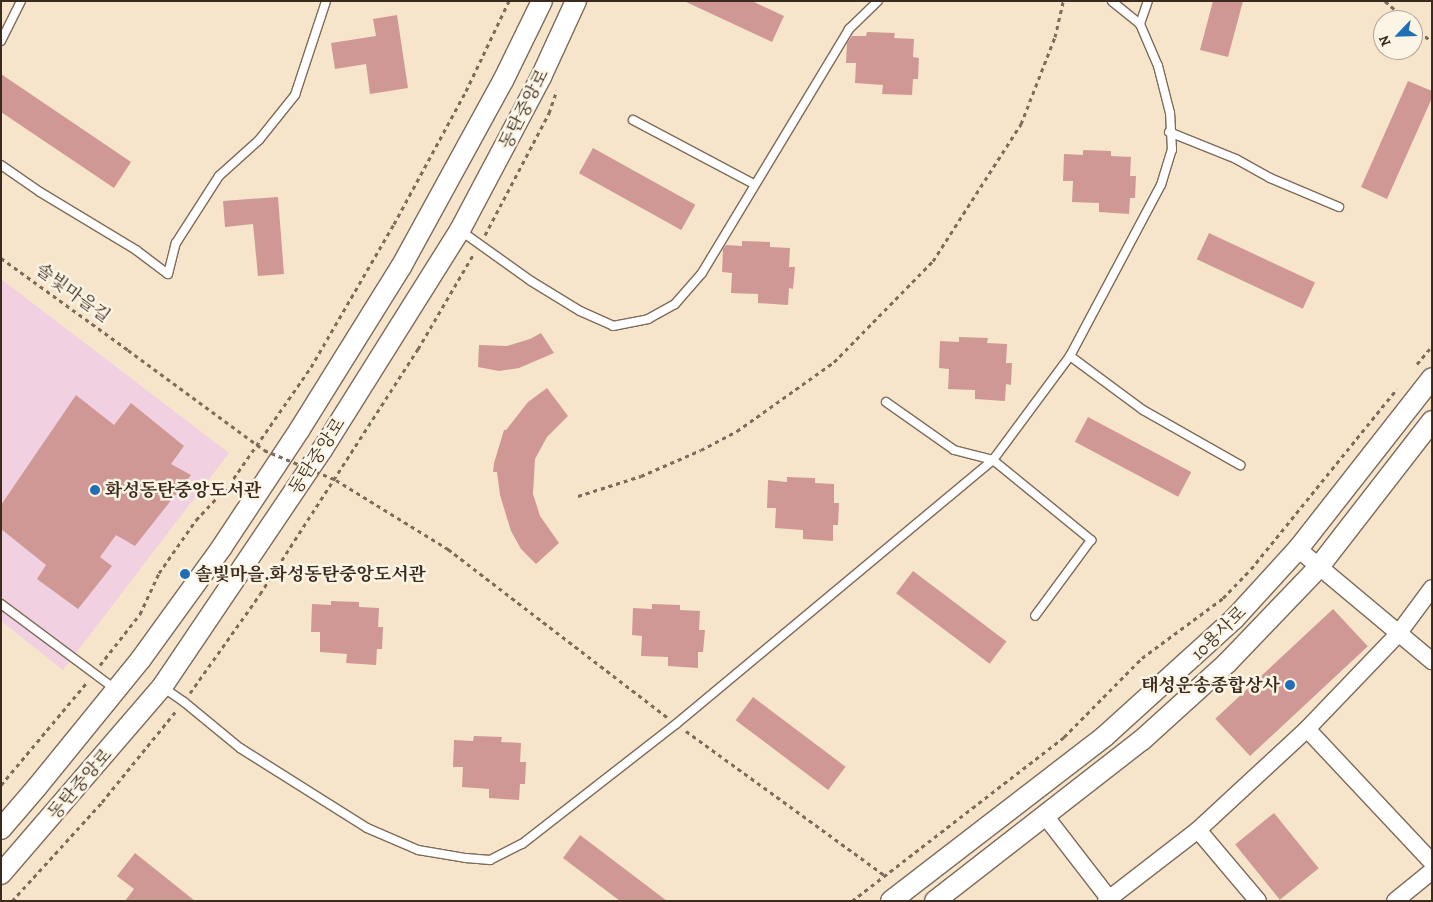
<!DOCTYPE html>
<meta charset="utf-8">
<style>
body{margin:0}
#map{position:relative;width:1433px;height:902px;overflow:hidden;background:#f7e5cb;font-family:Alegreya,"Noto Serif KR",serif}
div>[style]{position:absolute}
.built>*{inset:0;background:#f1d0e2}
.building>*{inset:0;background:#d09894;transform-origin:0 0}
.path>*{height:3px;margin-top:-1.5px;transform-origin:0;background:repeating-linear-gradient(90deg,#7d6b5b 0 4px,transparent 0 8px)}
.roads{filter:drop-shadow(1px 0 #7d6b5b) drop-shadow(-1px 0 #7d6b5b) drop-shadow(0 1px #7d6b5b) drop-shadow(0 -1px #7d6b5b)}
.service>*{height:8px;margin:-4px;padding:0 4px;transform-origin:4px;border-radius:4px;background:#fff}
.minor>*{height:16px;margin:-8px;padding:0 8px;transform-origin:8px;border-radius:8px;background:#fff}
.tertiary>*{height:20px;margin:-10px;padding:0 10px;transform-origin:10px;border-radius:10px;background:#fff}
.path-bridge>*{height:3px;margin-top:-1.5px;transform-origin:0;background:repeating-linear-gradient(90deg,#7d6b5b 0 4px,transparent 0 8px)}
.dots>*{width:14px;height:14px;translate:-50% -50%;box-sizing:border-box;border:2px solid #fcf5e5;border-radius:50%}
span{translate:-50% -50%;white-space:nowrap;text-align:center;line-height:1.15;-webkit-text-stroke:5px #fcf5e5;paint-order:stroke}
.street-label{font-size:18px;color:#3b2a1e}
.poi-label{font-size:18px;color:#3b2a1e;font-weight:700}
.left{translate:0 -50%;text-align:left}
.right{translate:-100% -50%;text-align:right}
.frame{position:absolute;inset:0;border:2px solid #3b2a1e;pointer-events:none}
.north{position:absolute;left:1373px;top:10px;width:50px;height:50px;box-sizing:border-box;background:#fcf5e5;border:1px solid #afa495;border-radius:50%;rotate:246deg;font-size:14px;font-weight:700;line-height:20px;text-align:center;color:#3b2a1e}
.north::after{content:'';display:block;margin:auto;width:18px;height:22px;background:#1f6fb2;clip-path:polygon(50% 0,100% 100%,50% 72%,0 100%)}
</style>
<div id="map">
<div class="built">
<div style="clip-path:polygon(1px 279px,229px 453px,63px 670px,1px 621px)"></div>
</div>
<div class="building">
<div style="clip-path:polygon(684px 1px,752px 1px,784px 16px,772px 42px)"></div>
<div style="clip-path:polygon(1213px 1px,1243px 1px,1228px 57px,1200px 50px)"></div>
<div style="clip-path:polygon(397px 15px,408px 88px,370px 94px,366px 64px,335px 69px,331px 43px,376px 36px,373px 19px)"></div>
<div style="clip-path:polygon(867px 32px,895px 33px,894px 38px,914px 39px,913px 57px,919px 58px,918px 79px,913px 79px,912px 95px,882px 94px,883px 85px,855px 83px,856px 63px,846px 63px,847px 43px,852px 36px,866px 36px)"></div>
<div style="clip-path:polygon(1px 74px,131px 162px,114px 188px,1px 112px)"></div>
<div style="clip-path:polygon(1408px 81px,1432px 91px,1432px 98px,1387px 199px,1361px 187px)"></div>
<div style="left:593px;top:148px;width:117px;height:29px;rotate:29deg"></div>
<div style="clip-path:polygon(1083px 150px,1111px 151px,1111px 156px,1131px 157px,1130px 176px,1136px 176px,1135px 198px,1130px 198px,1129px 214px,1099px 212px,1099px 203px,1072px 202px,1073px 181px,1063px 181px,1064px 154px,1083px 155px)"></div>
<div style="clip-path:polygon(278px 197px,284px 274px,258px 276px,253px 224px,225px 227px,223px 201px)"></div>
<div style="left:1209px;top:233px;width:117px;height:29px;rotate:25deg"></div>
<div style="clip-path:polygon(742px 241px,770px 242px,770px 247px,790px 248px,789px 267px,795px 267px,793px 289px,789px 288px,788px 305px,758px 303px,758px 294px,731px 293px,732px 273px,722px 272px,723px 249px,726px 245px,742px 246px)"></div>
<div style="clip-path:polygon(541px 333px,554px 353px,519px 368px,499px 371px,478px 367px,479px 345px,507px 346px,530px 339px)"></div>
<div style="clip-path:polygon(959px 337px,988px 338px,987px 343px,1007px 344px,1006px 363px,1012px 363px,1011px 385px,1006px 384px,1005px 401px,975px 399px,975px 390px,948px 389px,949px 369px,939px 368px,940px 341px,959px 342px)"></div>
<div style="clip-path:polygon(547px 388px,568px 416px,547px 437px,535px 459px,533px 494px,540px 516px,559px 543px,536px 564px,521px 549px,511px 531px,500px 495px,497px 472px,493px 472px,494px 463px,504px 430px,506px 430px,528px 402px)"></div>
<div style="clip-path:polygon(76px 395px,114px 425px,131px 403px,184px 446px,171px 464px,191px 475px,135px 546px,116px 535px,100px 557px,112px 566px,78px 609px,37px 579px,46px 565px,1px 529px,1px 505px)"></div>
<div style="left:1088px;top:417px;width:117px;height:28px;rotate:28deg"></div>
<div style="clip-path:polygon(787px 477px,815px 478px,815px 483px,834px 484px,834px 503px,839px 503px,838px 525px,833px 525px,833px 541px,803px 539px,803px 530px,775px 528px,776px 508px,767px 508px,768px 480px,787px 482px)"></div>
<div style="left:913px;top:571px;width:117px;height:28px;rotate:37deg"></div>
<div style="clip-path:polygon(331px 601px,359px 602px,359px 607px,379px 608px,378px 627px,383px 627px,382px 649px,377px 649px,376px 665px,346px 663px,347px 654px,320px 652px,320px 632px,311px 632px,312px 604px,331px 605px)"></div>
<div style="clip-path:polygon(652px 604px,680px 605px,680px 610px,700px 611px,699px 630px,705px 630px,703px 652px,698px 652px,698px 668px,668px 666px,668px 657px,641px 656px,642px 636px,632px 635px,633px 608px,652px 609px)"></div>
<div style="left:1333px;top:609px;width:51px;height:161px;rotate:47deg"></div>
<div style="left:753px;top:697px;width:116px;height:29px;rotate:37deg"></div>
<div style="clip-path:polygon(474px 736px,502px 737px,501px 742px,521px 743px,520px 762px,526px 762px,525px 784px,520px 784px,519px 800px,489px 798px,489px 789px,462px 787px,463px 767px,453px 767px,454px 740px,473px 741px)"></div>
<div style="left:1274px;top:813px;width:71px;height:50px;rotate:51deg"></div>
<div style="clip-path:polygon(580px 835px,667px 901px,620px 901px,563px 858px)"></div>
<div style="clip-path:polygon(135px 853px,195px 901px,125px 901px,134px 889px,117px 876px)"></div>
</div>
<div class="path">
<div style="left:1385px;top:1px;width:29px;rotate:41deg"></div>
<div style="left:1413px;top:26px;width:25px;rotate:40deg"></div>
<div style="left:485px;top:235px;width:138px;rotate:-62.3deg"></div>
<div style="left:549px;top:113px;width:24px;rotate:-71deg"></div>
<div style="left:1px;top:258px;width:157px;rotate:35.9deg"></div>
<div style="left:1417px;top:364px;width:23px;rotate:-50deg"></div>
<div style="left:578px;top:496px;width:66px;rotate:-17.6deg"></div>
<div style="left:641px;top:476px;width:65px;rotate:-23.4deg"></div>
<div style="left:701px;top:450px;width:41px;rotate:-27.8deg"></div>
<div style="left:737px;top:431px;width:119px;rotate:-35.4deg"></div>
<div style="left:834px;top:362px;width:141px;rotate:-45.6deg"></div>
<div style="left:933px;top:261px;width:163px;rotate:-57.3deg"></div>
<div style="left:1021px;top:124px;width:93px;rotate:-68.7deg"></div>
<div style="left:1055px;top:37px;width:37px;rotate:-77deg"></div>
<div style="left:448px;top:549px;width:276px;rotate:37.5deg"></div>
<div style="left:100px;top:665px;width:65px;rotate:-51.9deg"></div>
<div style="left:140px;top:614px;width:45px;rotate:-65.1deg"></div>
<div style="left:159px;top:573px;width:65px;rotate:-55.1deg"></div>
<div style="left:196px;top:520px;width:48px;rotate:-46.7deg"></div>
<div style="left:229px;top:485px;width:144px;rotate:-55.2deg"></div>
<div style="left:311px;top:367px;width:165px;rotate:-59.9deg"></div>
<div style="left:394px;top:224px;width:151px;rotate:-61.6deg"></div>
<div style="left:466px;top:91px;width:100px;rotate:-64.5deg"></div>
<div style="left:190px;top:693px;width:121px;rotate:-54.7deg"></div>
<div style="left:260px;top:594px;width:292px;rotate:-57.2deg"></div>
<div style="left:418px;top:349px;width:109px;rotate:-59.7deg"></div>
<div style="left:686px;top:731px;width:245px;rotate:36deg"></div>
<div style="left:1px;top:785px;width:134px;rotate:-50.1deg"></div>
<div style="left:12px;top:901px;width:134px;rotate:-47.7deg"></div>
<div style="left:102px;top:802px;width:117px;rotate:-50.9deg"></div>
<div style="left:852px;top:901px;width:268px;rotate:-37.7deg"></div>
<div style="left:1064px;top:737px;width:111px;rotate:-45.4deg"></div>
<div style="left:1142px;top:658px;width:101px;rotate:-36.5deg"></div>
<div style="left:1223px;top:598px;width:40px;rotate:-46deg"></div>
<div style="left:1251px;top:569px;width:232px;rotate:-51deg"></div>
</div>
<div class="roads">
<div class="service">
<div style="left:1140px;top:24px;width:24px;rotate:-71deg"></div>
<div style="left:1px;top:41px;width:45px;rotate:-63.4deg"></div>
<div style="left:633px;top:120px;width:137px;rotate:27.9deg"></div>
<div style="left:1169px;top:132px;width:72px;rotate:21.9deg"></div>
<div style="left:1236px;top:159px;width:39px;rotate:29deg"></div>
<div style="left:1270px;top:178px;width:75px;rotate:22.8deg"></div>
<div style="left:1px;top:165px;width:47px;rotate:34.7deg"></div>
<div style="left:40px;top:192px;width:112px;rotate:31.1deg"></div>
<div style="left:136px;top:250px;width:40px;rotate:37deg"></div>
<div style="left:168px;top:274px;width:32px;rotate:-76deg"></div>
<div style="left:176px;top:243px;width:80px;rotate:-57.3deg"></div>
<div style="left:219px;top:176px;width:54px;rotate:-42deg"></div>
<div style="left:259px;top:140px;width:58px;rotate:-51.3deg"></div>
<div style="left:295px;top:95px;width:99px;rotate:-71.7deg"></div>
<div style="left:461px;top:231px;width:86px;rotate:35.5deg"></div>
<div style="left:531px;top:281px;width:57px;rotate:31.5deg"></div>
<div style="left:580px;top:311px;width:36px;rotate:24deg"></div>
<div style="left:613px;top:326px;width:36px;rotate:-11deg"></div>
<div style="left:648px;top:319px;width:31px;rotate:-29deg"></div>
<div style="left:675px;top:304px;width:41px;rotate:-48.9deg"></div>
<div style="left:702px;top:273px;width:285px;rotate:-58.9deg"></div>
<div style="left:849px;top:29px;width:40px;rotate:-44deg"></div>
<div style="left:1070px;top:356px;width:91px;rotate:36.5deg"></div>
<div style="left:1143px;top:410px;width:112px;rotate:29.6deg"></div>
<div style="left:886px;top:402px;width:83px;rotate:35.2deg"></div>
<div style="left:954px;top:450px;width:40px;rotate:14.4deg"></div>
<div style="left:993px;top:460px;width:127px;rotate:39.2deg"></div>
<div style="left:1091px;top:540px;width:94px;rotate:126.4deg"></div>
<div style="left:1px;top:604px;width:142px;rotate:36.7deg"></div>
<div style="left:164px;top:688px;width:24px;rotate:35deg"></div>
<div style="left:184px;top:702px;width:72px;rotate:39.4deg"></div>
<div style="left:240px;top:748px;width:150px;rotate:32.2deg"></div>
<div style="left:367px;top:828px;width:56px;rotate:23.3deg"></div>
<div style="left:418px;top:850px;width:49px;rotate:9.5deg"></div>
<div style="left:466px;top:858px;width:24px;rotate:5deg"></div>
<div style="left:490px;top:860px;width:36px;rotate:-27deg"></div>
<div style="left:522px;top:844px;width:195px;rotate:-37.9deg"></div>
<div style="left:676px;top:724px;width:413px;rotate:-39.8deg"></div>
<div style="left:993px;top:460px;width:129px;rotate:-53.5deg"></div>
<div style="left:1070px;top:356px;width:194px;rotate:-62deg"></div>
<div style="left:1161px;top:185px;width:37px;rotate:-73deg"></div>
<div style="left:1172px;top:150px;width:37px;rotate:-93deg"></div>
<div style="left:1170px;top:113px;width:49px;rotate:-104.3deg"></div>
<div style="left:1158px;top:66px;width:46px;rotate:-113.2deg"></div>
<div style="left:1140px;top:24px;width:36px;rotate:-141deg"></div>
</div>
<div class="minor">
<div style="left:1298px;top:549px;width:175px;rotate:39.9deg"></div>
<div style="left:1307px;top:729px;width:183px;rotate:46.8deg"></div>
<div style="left:1046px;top:817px;width:106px;rotate:52.3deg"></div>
<div style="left:1198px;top:830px;width:93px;rotate:49.8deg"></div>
<div style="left:1106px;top:901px;width:116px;rotate:-37.7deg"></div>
<div style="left:1198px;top:830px;width:149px;rotate:-42.8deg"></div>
<div style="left:1307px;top:729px;width:132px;rotate:-46.2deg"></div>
<div style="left:1398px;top:634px;width:57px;rotate:-53.5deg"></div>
<div style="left:1395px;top:901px;width:48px;rotate:-39deg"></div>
</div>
<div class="tertiary">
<div style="left:1px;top:829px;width:55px;rotate:-49.4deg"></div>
<div style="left:37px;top:787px;width:165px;rotate:-50.9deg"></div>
<div style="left:141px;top:659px;width:138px;rotate:-54.1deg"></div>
<div style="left:222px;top:547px;width:141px;rotate:-56.5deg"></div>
<div style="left:300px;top:429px;width:191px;rotate:-58.1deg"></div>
<div style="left:401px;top:267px;width:212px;rotate:-61.3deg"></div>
<div style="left:503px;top:81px;width:89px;rotate:-64deg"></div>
<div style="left:1px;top:874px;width:247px;rotate:-49.3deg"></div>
<div style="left:162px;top:687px;width:286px;rotate:-56deg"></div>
<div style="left:322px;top:450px;width:260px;rotate:-57.9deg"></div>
<div style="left:460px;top:230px;width:173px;rotate:-62.1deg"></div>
<div style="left:541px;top:77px;width:84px;rotate:-65.3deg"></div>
<div style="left:891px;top:901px;width:270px;rotate:-37.6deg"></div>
<div style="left:1105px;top:736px;width:174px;rotate:-42.2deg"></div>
<div style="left:1234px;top:619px;width:95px;rotate:-47.6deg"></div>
<div style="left:1298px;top:549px;width:217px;rotate:-51.9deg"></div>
<div style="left:935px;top:901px;width:262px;rotate:-37.9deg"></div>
<div style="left:1142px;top:740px;width:115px;rotate:-42.2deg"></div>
<div style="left:1227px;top:663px;width:132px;rotate:-46.2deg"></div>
<div style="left:1318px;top:568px;width:186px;rotate:-52.2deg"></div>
</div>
</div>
<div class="path-bridge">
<div style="left:128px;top:350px;width:169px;rotate:36.3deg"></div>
<div style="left:264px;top:450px;width:78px;rotate:22.6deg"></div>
<div style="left:336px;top:480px;width:132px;rotate:31.6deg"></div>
</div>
<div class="dots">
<div style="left:95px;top:490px;background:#1f6fb2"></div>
<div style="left:185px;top:574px;background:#1f6fb2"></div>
<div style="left:1290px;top:685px;background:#1f6fb2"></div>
</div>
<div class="street-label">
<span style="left:524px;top:109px;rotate:-63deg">동탄중앙로</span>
<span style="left:73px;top:293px;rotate:36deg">솔빛마을길</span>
<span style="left:317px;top:456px;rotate:-57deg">동탄중앙로</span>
<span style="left:1219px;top:633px;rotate:-44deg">10용사로</span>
<span style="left:80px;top:784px;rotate:-49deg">동탄중앙로</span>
</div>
<div class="poi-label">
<span class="left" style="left:105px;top:490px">화성동탄중앙도서관</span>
<span class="left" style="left:195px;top:574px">솔빛마을.화성동탄중앙도서관</span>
<span class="right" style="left:1280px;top:685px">태성운송종합상사</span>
</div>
<div class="frame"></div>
<div class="north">N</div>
</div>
